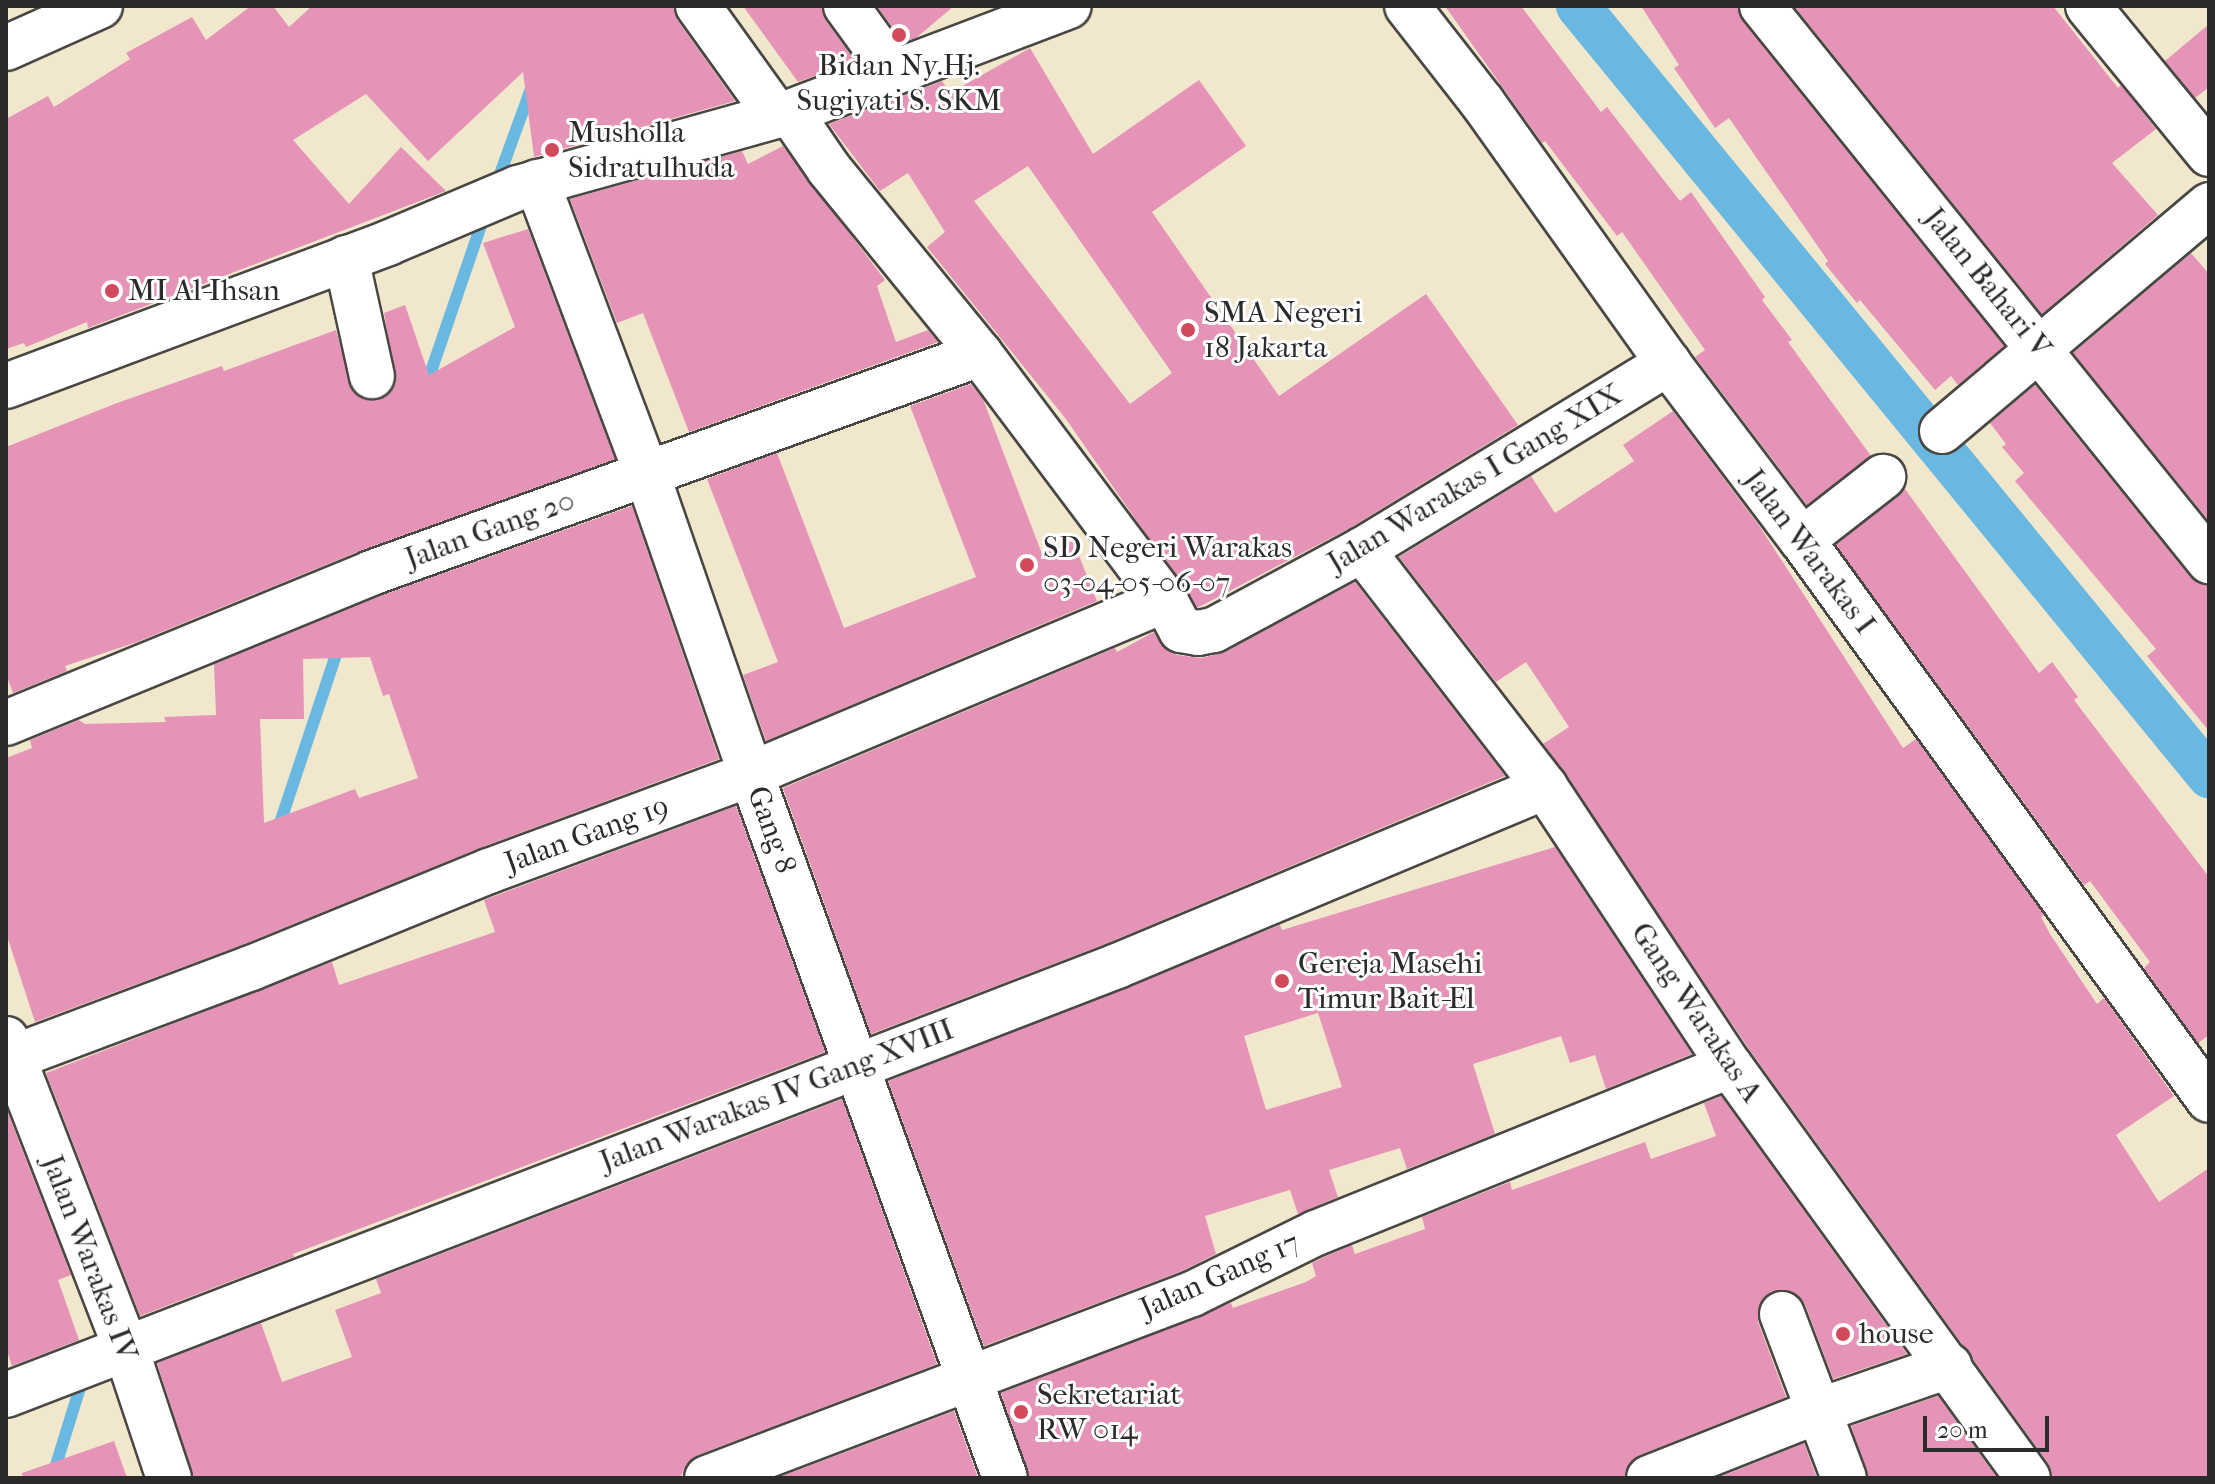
<!DOCTYPE html>
<style>
body{margin:0}
#map{position:relative;width:2215px;height:1484px;overflow:hidden;background:#f1e7cd;font-family:"IM FELL French Canon",serif}
div>[style]{position:absolute}
.stream>*{height:12px;margin:-6px;padding:0 6px;transform-origin:6px;border-radius:6px;background:#68b8e2}
.canal>*{height:44px;margin:-22px;padding:0 22px;transform-origin:22px;border-radius:22px;background:#68b8e2}
.building>*{inset:0;background:#e594b8}
.roads{filter:drop-shadow(2px 0 #494743) drop-shadow(-2px 0 #494743) drop-shadow(0 2px #494743) drop-shadow(0 -2px #494743)}
.street>*{height:44px;margin:-22px;padding:0 22px;transform-origin:22px;border-radius:22px;background:#fff}
.secondary>*{height:44px;margin:-22px;padding:0 22px;transform-origin:22px;border-radius:22px;background:#fff}
.dots>*{width:22px;height:22px;translate:-50% -50%;box-sizing:border-box;border:4px solid #fff;border-radius:50%}
span{translate:-50% -50%;white-space:nowrap;text-align:center;line-height:1.15;-webkit-text-stroke:6px #fff;paint-order:stroke}
.poi-label{font-size:30px;color:#2b2b2b}
.left{translate:0 -50%;text-align:left}
.street-label{font-size:30px;color:#2b2b2b}
.frame{position:absolute;inset:0;border:8px solid #2b2b2b;pointer-events:none}
.scale{position:absolute;left:1923px;top:1416px;width:126px;height:36px;box-sizing:border-box;border:4px solid #2b2b2b;border-top:0;padding-left:10px;font-size:24px;line-height:28px;white-space:nowrap;color:#2b2b2b;-webkit-text-stroke:6px #fff;paint-order:stroke}
</style>
<div id="map">
<div class="stream">
<div style="left:496px;top:185px;width:105px;rotate:-70deg"></div>
<div style="left:425px;top:389px;width:185px;rotate:-71.1deg"></div>
<div style="left:278px;top:829px;width:193px;rotate:-71.6deg"></div>
<div style="left:52px;top:1478px;width:105px;rotate:-72.8deg"></div>
</div>
<div class="canal">
<div style="left:1578px;top:6px;width:996px;rotate:50.67deg"></div>
</div>
<div class="building">
<div style="clip-path:polygon(251px 6px,273px 6px,289px 27px,312px 6px,673px 6px,678px 21px,735px 101px,534px 157px,523px 72px,428px 161px,366px 94px,293px 140px,349px 204px,401px 147px,446px 191px,88px 328px,87px 322px,26px 347px,24px 343px,6px 349px,6px 119px,48px 96px,54px 107px,130px 59px,126px 53px,192px 17px,206px 40px)"></div>
<div style="clip-path:polygon(743px 6px,821px 6px,826px 21px,855px 61px,798px 82px)"></div>
<div style="clip-path:polygon(877px 6px,954px 6px,916px 38px,903px 42px)"></div>
<div style="clip-path:polygon(1445px 6px,1521px 6px,1601px 112px,1607px 107px,1680px 201px,1691px 192px,1765px 297px,1762px 300px,1792px 340px,1788px 342px,1871px 456px,1807px 505px,1695px 357px,1705px 350px,1622px 232px,1617px 236px,1545px 141px,1542px 143px)"></div>
<div style="clip-path:polygon(1641px 6px,1738px 6px,1743px 22px,2004px 346px,1958px 385px,1951px 376px,1935px 390px,1860px 300px,1857px 303px,1825px 264px,1828px 261px,1729px 118px,1715px 128px,1674px 68px,1679px 65px)"></div>
<div style="clip-path:polygon(1794px 6px,2053px 6px,2118px 88px,2121px 85px,2156px 129px,2112px 163px,2158px 215px,2042px 314px)"></div>
<div style="clip-path:polygon(2209px 24px,2209px 87px,2195px 98px,2165px 61px)"></div>
<div style="clip-path:polygon(evenodd,1030px 48px,1093px 154px,1199px 80px,1246px 146px,1152px 212px,1279px 396px,1426px 294px,1518px 425px,1350px 528px,1197px 608px,1066px 419px,927px 247px,945px 232px,908px 173px,880px 191px,829px 124px,942px 81px,950px 93px,1030px 48px,1028px 166px,1172px 373px,1130px 404px,974px 201px,1028px 166px)"></div>
<div style="clip-path:polygon(783px 146px,885px 280px,877px 286px,896px 342px,928px 330px,938px 342px,689px 432px,643px 313px,617px 323px,570px 199px,742px 151px,748px 164px)"></div>
<div style="clip-path:polygon(528px 229px,615px 459px,362px 550px,137px 642px,65px 666px,67px 671px,13px 693px,6px 674px,6px 447px,117px 403px,222px 366px,224px 371px,336px 330px,353px 392px,365px 400px,378px 400px,389px 394px,396px 383px,384px 313px,405px 305px,429px 375px,515px 327px,483px 243px)"></div>
<div style="clip-path:polygon(2191px 253px,2209px 274px,2209px 521px,2073px 353px)"></div>
<div style="clip-path:polygon(971px 384px,983px 399px,1042px 554px,1073px 541px,1097px 601px,766px 741px,743px 675px,778px 662px,707px 479px,777px 453px,844px 628px,976px 577px,910px 406px)"></div>
<div style="clip-path:polygon(2035px 385px,2190px 577px,2209px 585px,2209px 731px,2147px 656px,2156px 649px,2015px 481px,2024px 473px,2002px 447px,2006px 444px,1990px 423px)"></div>
<div style="clip-path:polygon(1673px 411px,1760px 527px,1903px 748px,1916px 739px,2044px 915px,2041px 917px,2050px 934px,2097px 1004px,2104px 998px,2174px 1096px,2116px 1135px,2159px 1202px,2209px 1168px,2209px 1478px,2053px 1478px,2048px 1463px,1751px 1052px,1543px 744px,1569px 727px,1526px 662px,1496px 682px,1399px 557px,1531px 476px,1555px 513px,1634px 461px,1623px 445px)"></div>
<div style="clip-path:polygon(1905px 489px,2039px 673px,2052px 662px,2078px 697px,2074px 700px,2209px 877px,2209px 1035px,2198px 1043px,2144px 968px,2150px 962px,2090px 881px,2084px 885px,1836px 545px)"></div>
<div style="clip-path:polygon(evenodd,632px 506px,719px 759px,480px 848px,242px 945px,35px 1022px,6px 933px,6px 758px,32px 748px,30px 740px,79px 720px,85px 724px,166px 722px,164px 717px,216px 715px,214px 664px,380px 596px,632px 506px,370px 657px,383px 696px,389px 694px,418px 778px,359px 798px,355px 789px,264px 823px,260px 719px,304px 719px,303px 659px,370px 657px)"></div>
<div style="clip-path:polygon(1355px 582px,1505px 776px,1108px 943px,871px 1034px,783px 788px,1115px 648px,1117px 652px,1154px 632px,1166px 650px,1177px 655px,1202px 658px,1225px 652px)"></div>
<div style="clip-path:polygon(736px 806px,825px 1052px,293px 1254px,294px 1257px,140px 1316px,46px 1073px,332px 962px,339px 985px,495px 932px,484px 900px)"></div>
<div style="clip-path:polygon(evenodd,1555px 847px,1692px 1054px,1606px 1089px,1595px 1055px,1570px 1063px,1561px 1036px,1473px 1064px,1495px 1134px,1407px 1169px,1400px 1148px,1329px 1170px,1338px 1197px,1298px 1214px,1290px 1190px,1205px 1216px,1216px 1254px,1182px 1271px,984px 1346px,888px 1081px,1280px 925px,1282px 930px,1555px 847px,1318px 1013px,1342px 1087px,1266px 1110px,1244px 1036px,1318px 1013px)"></div>
<div style="clip-path:polygon(1721px 1096px,1907px 1354px,1833px 1379px,1805px 1304px,1798px 1295px,1787px 1290px,1772px 1291px,1763px 1298px,1758px 1309px,1758px 1322px,1786px 1397px,1640px 1455px,1629px 1463px,1625px 1478px,1029px 1478px,1001px 1393px,1231px 1303px,1233px 1308px,1306px 1282px,1316px 1276px,1312px 1263px,1326px 1256px,1352px 1245px,1355px 1254px,1425px 1229px,1422px 1217px,1510px 1182px,1512px 1190px,1645px 1142px,1651px 1159px,1716px 1136px,1704px 1103px)"></div>
<div style="clip-path:polygon(842px 1099px,937px 1364px,698px 1455px,687px 1463px,680px 1478px,194px 1478px,157px 1363px,261px 1323px,282px 1382px,352px 1357px,335px 1310px,381px 1293px,376px 1279px)"></div>
<div style="clip-path:polygon(6px 1108px,71px 1275px,58px 1280px,79px 1340px,12px 1366px,6px 1348px)"></div>
<div style="clip-path:polygon(1938px 1396px,1997px 1478px,1868px 1478px,1851px 1426px)"></div>
<div style="clip-path:polygon(954px 1411px,978px 1478px,777px 1478px)"></div>
<div style="clip-path:polygon(114px 1441px,127px 1478px,23px 1478px,22px 1473px)"></div>
<div style="clip-path:polygon(1804px 1443px,1817px 1478px,1717px 1478px)"></div>
</div>
<div class="roads">
<div class="street">
<div style="left:698px;top:6px;width:135px;rotate:54.3deg"></div>
<div style="left:846px;top:6px;width:82px;rotate:54deg"></div>
<div style="left:1762px;top:6px;width:713px;rotate:51.15deg"></div>
<div style="left:2088px;top:6px;width:191px;rotate:50.7deg"></div>
<div style="left:6px;top:48px;width:103px;rotate:-24.1deg"></div>
<div style="left:790px;top:112px;width:69px;rotate:55.6deg"></div>
<div style="left:829px;top:169px;width:239px;rotate:50.8deg"></div>
<div style="left:980px;top:354px;width:308px;rotate:53.1deg"></div>
<div style="left:1165px;top:600px;width:34px;rotate:62deg"></div>
<div style="left:1181px;top:630px;width:17px;rotate:10deg"></div>
<div style="left:1198px;top:633px;width:16px;rotate:-11deg"></div>
<div style="left:1214px;top:630px;width:168px;rotate:-28.4deg"></div>
<div style="left:1362px;top:550px;width:359px;rotate:-31.4deg"></div>
<div style="left:537px;top:182px;width:312px;rotate:69.4deg"></div>
<div style="left:647px;top:474px;width:318px;rotate:70.9deg"></div>
<div style="left:751px;top:774px;width:748px;rotate:70.16deg"></div>
<div style="left:346px;top:258px;width:121px;rotate:77.6deg"></div>
<div style="left:1942px;top:431px;width:350px;rotate:-40.2deg"></div>
<div style="left:1802px;top:540px;width:103px;rotate:-37.9deg"></div>
<div style="left:1362px;top:550px;width:299px;rotate:52.3deg"></div>
<div style="left:1545px;top:787px;width:335px;rotate:56.5deg"></div>
<div style="left:1730px;top:1066px;width:508px;rotate:54.12deg"></div>
<div style="left:6px;top:723px;width:395px;rotate:-22.3deg"></div>
<div style="left:371px;top:573px;width:647px;rotate:-19.78deg"></div>
<div style="left:6px;top:1060px;width:262px;rotate:-20.6deg"></div>
<div style="left:251px;top:968px;width:257px;rotate:-22.2deg"></div>
<div style="left:489px;top:871px;width:279px;rotate:-20.3deg"></div>
<div style="left:751px;top:774px;width:449px;rotate:-22.8deg"></div>
<div style="left:1782px;top:1314px;width:175px;rotate:69.3deg"></div>
<div style="left:6px;top:1395px;width:1191px;rotate:-21.11deg"></div>
<div style="left:1117px;top:966px;width:464px;rotate:-22.7deg"></div>
<div style="left:707px;top:1478px;width:519px;rotate:-20.78deg"></div>
<div style="left:1192px;top:1294px;width:138px;rotate:-26.2deg"></div>
<div style="left:1316px;top:1233px;width:446px;rotate:-22deg"></div>
<div style="left:1649px;top:1478px;width:182px;rotate:-21.6deg"></div>
<div style="left:1818px;top:1411px;width:139px;rotate:-19deg"></div>
</div>
<div class="secondary">
<div style="left:1407px;top:6px;width:122px;rotate:52deg"></div>
<div style="left:1482px;top:102px;width:320px;rotate:54.5deg"></div>
<div style="left:1668px;top:363px;width:222px;rotate:52.9deg"></div>
<div style="left:1802px;top:540px;width:692px;rotate:53.99deg"></div>
<div style="left:6px;top:386px;width:408px;rotate:-20.5deg"></div>
<div style="left:388px;top:243px;width:141px;rotate:-22.9deg"></div>
<div style="left:518px;top:188px;width:282px;rotate:-15.6deg"></div>
<div style="left:790px;top:112px;width:298px;rotate:-20.8deg"></div>
<div style="left:6px;top:1039px;width:332px;rotate:68.8deg"></div>
<div style="left:126px;top:1349px;width:136px;rotate:71.6deg"></div>
</div>
</div>
<div class="dots">
<div style="left:899px;top:35px;background:#d1495b"></div>
<div style="left:552px;top:150px;background:#d1495b"></div>
<div style="left:112px;top:291px;background:#d1495b"></div>
<div style="left:1188px;top:330px;background:#d1495b"></div>
<div style="left:1027px;top:565px;background:#d1495b"></div>
<div style="left:1282px;top:981px;background:#d1495b"></div>
<div style="left:1843px;top:1334px;background:#d1495b"></div>
<div style="left:1021px;top:1412px;background:#d1495b"></div>
</div>
<div class="poi-label">
<span style="left:899px;top:83px">Bidan Ny.Hj.<br>Sugiyati S. SKM</span>
<span class="left" style="left:568px;top:150px">Musholla<br>Sidratulhuda</span>
<span class="left" style="left:128px;top:291px">MI Al-Ihsan</span>
<span class="left" style="left:1204px;top:330px">SMA Negeri<br>18 Jakarta</span>
<span class="left" style="left:1043px;top:565px">SD Negeri Warakas<br>03-04-05-06-07</span>
<span class="left" style="left:1298px;top:981px">Gereja Masehi<br>Timur Bait-El</span>
<span class="left" style="left:1859px;top:1334px">house</span>
<span class="left" style="left:1037px;top:1412px">Sekretariat<br>RW 014</span>
</div>
<div class="street-label">
<span style="left:1987px;top:283px;rotate:51deg">Jalan Bahari V</span>
<span style="left:1475px;top:479px;rotate:-31deg">Jalan Warakas I Gang XIX</span>
<span style="left:490px;top:530px;rotate:-20deg">Jalan Gang 20</span>
<span style="left:1809px;top:552px;rotate:53deg">Jalan Warakas I</span>
<span style="left:771px;top:830px;rotate:70deg">Gang 8</span>
<span style="left:587px;top:835px;rotate:-20deg">Jalan Gang 19</span>
<span style="left:1696px;top:1013px;rotate:56deg">Gang Warakas A</span>
<span style="left:777px;top:1096px;rotate:-21deg">Jalan Warakas IV Gang XVIII</span>
<span style="left:89px;top:1258px;rotate:69deg">Jalan Warakas IV</span>
<span style="left:1220px;top:1276px;rotate:-24deg">Jalan Gang 17</span>
</div>
<div class="frame"></div>
<div class="scale">20 m</div>
</div>
